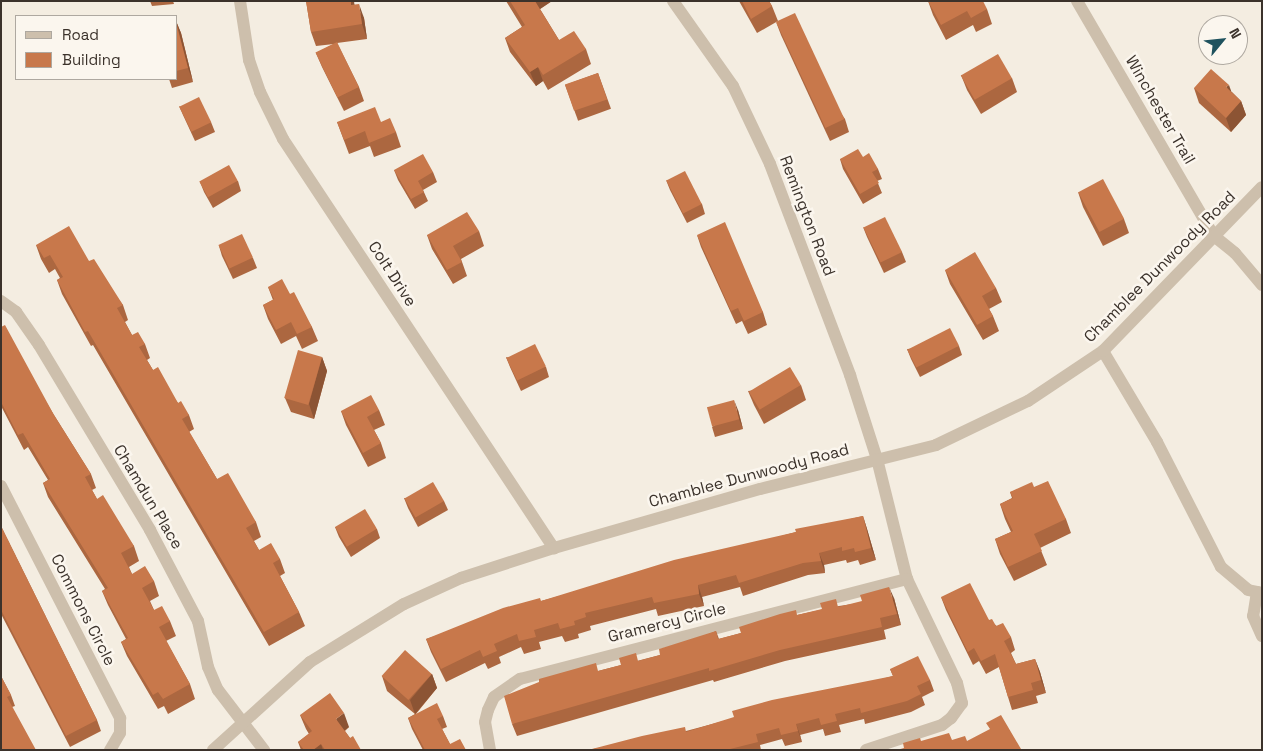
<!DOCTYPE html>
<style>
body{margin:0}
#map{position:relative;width:1263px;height:751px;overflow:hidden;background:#f4ede1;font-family:"Space Grotesk",sans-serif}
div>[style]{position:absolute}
.minor>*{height:12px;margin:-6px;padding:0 6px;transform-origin:6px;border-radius:6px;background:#cdbfac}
.wall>*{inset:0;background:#ac6740;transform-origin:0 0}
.shaded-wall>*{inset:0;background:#8c5434}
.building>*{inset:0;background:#c8784b;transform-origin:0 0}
span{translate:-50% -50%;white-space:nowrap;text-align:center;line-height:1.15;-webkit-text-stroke:5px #fbf6ee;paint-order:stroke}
.street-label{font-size:16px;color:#3b322b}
.frame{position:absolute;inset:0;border:2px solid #3b322b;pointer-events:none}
.legend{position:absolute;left:15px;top:15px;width:162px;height:65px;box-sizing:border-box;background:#fbf6ee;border:1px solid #aea8a0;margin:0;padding:6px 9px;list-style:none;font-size:15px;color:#3b322b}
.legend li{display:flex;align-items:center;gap:10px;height:25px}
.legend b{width:25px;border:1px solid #aea8a0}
.north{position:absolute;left:1198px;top:15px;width:50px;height:50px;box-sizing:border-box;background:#fbf6ee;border:1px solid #aea8a0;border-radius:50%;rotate:62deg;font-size:14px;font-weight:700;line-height:20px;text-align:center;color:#3b322b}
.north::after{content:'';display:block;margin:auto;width:18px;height:22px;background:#1f525e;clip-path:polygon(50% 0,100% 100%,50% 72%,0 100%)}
</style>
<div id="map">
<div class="minor">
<div style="left:240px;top:1px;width:60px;rotate:81.3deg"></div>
<div style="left:249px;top:60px;width:34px;rotate:71deg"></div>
<div style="left:260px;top:92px;width:52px;rotate:63.9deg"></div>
<div style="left:283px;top:139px;width:491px;rotate:56.5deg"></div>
<div style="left:673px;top:1px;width:104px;rotate:54.8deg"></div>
<div style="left:733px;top:86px;width:86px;rotate:64.6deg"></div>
<div style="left:770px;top:164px;width:226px;rotate:69.2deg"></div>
<div style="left:850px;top:375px;width:88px;rotate:72.2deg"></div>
<div style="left:877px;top:459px;width:124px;rotate:76deg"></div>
<div style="left:1077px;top:1px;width:272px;rotate:59.8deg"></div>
<div style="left:1214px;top:236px;width:27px;rotate:39deg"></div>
<div style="left:1235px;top:253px;width:42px;rotate:49.8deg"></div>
<div style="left:1px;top:301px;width:19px;rotate:36deg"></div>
<div style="left:16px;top:312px;width:40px;rotate:55.1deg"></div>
<div style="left:39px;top:345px;width:216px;rotate:59deg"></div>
<div style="left:150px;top:530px;width:103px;rotate:62.2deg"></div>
<div style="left:198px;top:621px;width:47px;rotate:77.7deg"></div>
<div style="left:208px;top:667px;width:25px;rotate:67deg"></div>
<div style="left:218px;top:690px;width:76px;rotate:52.5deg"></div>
<div style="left:1103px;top:351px;width:106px;rotate:59.3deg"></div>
<div style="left:1157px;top:442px;width:140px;rotate:62.9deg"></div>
<div style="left:1221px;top:567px;width:35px;rotate:40deg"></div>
<div style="left:1248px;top:590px;width:14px;rotate:12deg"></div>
<div style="left:1px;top:486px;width:261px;rotate:62.8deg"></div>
<div style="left:120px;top:718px;width:15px;rotate:90deg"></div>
<div style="left:120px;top:733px;width:20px;rotate:120deg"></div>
<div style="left:1257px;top:592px;width:24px;rotate:99deg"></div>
<div style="left:1253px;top:616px;width:22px;rotate:66deg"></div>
<div style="left:213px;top:750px;width:131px;rotate:-42.2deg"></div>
<div style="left:310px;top:662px;width:110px;rotate:-31.7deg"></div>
<div style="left:404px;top:604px;width:63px;rotate:-24.5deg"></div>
<div style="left:461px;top:578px;width:98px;rotate:-17.9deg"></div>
<div style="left:554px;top:548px;width:214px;rotate:-16deg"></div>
<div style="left:760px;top:489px;width:181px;rotate:-14deg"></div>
<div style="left:936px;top:445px;width:102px;rotate:-25.6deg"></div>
<div style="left:1028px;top:401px;width:90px;rotate:-33.7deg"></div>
<div style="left:1103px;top:351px;width:228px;rotate:-45.9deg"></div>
<div style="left:490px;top:750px;width:28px;rotate:-100deg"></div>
<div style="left:485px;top:722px;width:12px;rotate:-76deg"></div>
<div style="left:488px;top:710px;width:14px;rotate:-65deg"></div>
<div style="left:494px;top:697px;width:32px;rotate:-35deg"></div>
<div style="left:520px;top:679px;width:400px;rotate:-14.5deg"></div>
<div style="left:907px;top:579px;width:115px;rotate:64.3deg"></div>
<div style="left:957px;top:683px;width:21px;rotate:76deg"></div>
<div style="left:962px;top:703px;width:19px;rotate:126deg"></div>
<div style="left:951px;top:718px;width:11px;rotate:142deg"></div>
<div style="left:942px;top:725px;width:80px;rotate:161.8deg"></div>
</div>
<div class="wall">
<div style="clip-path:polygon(150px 1px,173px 1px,174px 4px,152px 6px)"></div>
<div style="clip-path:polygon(306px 1px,354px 1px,354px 4px,364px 18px,367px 39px,337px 43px,359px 87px,364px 101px,344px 111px,322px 67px,316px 53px,334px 44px,316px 46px,311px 32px)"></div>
<div style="clip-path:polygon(506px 1px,552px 1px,540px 9px,559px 40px,586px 49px,591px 64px,548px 90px,543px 81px,536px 86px,510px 52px,505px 38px,522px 27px)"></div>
<div style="clip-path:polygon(739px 1px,769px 1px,772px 6px,778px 21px,757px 33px)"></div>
<div style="clip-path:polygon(928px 1px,987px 9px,992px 24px,976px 32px,973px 25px,946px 40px,933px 15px)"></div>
<div style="clip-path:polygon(176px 21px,181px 33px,193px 82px,172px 88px,169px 79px,176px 79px)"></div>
<div style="clip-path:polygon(776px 22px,845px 119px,849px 132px,830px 141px,781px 35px)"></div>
<div style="left:598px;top:73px;width:38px;height:35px;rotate:70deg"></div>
<div style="clip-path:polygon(961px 75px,1012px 78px,1017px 92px,981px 114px,967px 90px)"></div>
<div style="clip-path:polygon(1194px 88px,1232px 92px,1241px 101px,1246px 115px,1231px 132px,1199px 103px)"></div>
<div style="clip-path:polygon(179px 106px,211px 122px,215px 132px,195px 141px,183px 115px)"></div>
<div style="clip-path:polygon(337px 122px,381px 122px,396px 132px,401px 147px,374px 157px,370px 146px,349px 154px)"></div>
<div style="clip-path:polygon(863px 157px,878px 169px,882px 179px,877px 181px,882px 193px,863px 204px,843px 169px,840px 159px)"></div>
<div style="clip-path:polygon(394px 170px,433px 172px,437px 182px,423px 190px,428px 201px,415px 209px,398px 180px)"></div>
<div style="clip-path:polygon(666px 180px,702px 204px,705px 214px,687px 223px,670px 190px)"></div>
<div style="clip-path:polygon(238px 181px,241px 191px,213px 208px,204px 192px,200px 182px)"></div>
<div style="clip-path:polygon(1078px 192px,1124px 219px,1129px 233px,1103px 246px,1083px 207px)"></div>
<div style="clip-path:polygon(863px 227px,902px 252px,906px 262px,884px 273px,867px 237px)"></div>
<div style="clip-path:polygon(479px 231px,484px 246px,461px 259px,467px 276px,453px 284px,432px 249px,427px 235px)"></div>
<div style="clip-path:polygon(697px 235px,763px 312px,767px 325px,748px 334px,742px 321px,736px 324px,701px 247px)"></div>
<div style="clip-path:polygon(36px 245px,89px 261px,123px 305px,128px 320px,125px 322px,132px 335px,145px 344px,150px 358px,147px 360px,153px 370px,178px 403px,189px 415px,194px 429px,189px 432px,217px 479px,256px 522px,261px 537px,254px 541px,259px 550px,280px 559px,285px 573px,280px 576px,299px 612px,305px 626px,269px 646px,93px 345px,91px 346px,62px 294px,57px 280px,60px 278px,55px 269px,49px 273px,41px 259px)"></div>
<div style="clip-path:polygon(219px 246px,253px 258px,257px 268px,233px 279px,222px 256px)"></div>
<div style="clip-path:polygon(945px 270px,996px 288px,1002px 302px,989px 309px,993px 316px,999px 331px,983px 340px,950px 284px)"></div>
<div style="clip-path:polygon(268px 287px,290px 294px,312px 327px,318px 341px,302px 349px,296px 336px,281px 344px,268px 319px,263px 305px,273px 300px)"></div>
<div style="clip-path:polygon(1px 327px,54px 415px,91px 474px,96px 488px,92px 490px,97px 499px,134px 546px,139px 561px,129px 567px,132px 574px,154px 581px,159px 596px,150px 601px,154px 610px,170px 621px,176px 636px,166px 641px,190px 684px,195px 699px,168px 714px,164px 706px,158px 709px,127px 656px,121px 642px,126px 639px,108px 605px,102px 591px,105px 589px,48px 497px,43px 483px,48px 480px,28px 447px,24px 450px,1px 406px)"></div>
<div style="clip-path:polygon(959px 346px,962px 355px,920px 377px,911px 359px,907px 349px)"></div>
<div style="clip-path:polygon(322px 357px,327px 371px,314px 419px,291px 412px,285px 398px)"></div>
<div style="clip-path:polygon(506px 357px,546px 367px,549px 377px,521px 391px,510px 367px)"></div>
<div style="clip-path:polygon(801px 385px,806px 400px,764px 424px,754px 405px,748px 391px)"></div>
<div style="clip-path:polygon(379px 410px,385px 425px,374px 430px,381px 443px,386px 458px,368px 467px,346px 425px,341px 411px)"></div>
<div style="clip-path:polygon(738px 410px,743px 429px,715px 437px,712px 427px)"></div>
<div style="clip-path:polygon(1034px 487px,1066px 519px,1071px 533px,1040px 548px,1047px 565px,1014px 581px,1000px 554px,995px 539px,1011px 532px,1005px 519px,1000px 504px,1012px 498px,1010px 492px)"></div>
<div style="clip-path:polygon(404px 498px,444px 501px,448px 510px,418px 527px,408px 508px)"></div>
<div style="clip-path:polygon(863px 516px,867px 529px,876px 560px,860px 565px,858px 560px,847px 563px,846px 560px,824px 565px,825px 573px,808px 575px,743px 596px,740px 587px,702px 597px,704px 606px,658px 616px,656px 609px,590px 626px,591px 630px,578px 634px,579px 638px,565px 642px,562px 636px,539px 642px,541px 649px,524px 654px,521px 647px,499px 657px,501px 663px,488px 669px,485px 663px,446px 682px,431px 652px,426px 639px,541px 601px,796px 532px)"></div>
<div style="clip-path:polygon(1px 526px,97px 720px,101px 731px,70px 747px,1px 614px)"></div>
<div style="clip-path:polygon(335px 527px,377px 529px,380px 538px,351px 557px,339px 537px)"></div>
<div style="clip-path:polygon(941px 597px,989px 620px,1011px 637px,1015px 650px,1011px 653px,1016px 664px,1035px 659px,1040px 672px,1046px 693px,1036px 696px,1038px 703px,1012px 710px,1008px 697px,999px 667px,986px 674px,979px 661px,973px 665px,946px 610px)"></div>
<div style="clip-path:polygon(894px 598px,901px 625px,884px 630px,886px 639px,785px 661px,714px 682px,713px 680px,517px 736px,512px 724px,598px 671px,660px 655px,716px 631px,719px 639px,741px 633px,797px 615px,839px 606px)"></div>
<div style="clip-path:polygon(890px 669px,930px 680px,934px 691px,922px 697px,925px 705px,911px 712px,865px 724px,864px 719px,839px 725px,841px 732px,825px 736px,823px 729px,800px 735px,802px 742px,785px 746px,782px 739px,760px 745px,761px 750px,588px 750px,686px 731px,893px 676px)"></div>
<div style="clip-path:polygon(432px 674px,437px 688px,416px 714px,443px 716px,447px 727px,442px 729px,450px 744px,466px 750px,423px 750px,412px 729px,408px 718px,415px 714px,387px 691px,382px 676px)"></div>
<div style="clip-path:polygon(1px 676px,11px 695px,15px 706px,12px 707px,1px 750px)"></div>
<div style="clip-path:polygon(300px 715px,349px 727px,345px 731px,350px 738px,361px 750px,301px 750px,298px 742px,309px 734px,306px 729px)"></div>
</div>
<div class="shaded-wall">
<div style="clip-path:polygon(351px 1px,354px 1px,356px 19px,351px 5px)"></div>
<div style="clip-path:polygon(534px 1px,552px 1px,537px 11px)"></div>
<div style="clip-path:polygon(359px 4px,364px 18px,367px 39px,362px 24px)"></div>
<div style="clip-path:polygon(176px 21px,181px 33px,193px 82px,188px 68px)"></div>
<div style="clip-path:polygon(538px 67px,543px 81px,536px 86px,530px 72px)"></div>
<div style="clip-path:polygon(1229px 85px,1234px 99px,1226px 87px)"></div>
<div style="clip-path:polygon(1241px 101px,1246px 115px,1231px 132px,1226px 118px)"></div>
<div style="clip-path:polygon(322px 357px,327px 371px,314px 419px,309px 404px)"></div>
<div style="clip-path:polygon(734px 400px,738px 410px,743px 429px,739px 419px)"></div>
<div style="clip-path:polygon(863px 516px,867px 529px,876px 560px,871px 548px)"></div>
<div style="clip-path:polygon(819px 553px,824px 565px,825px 573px,821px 561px)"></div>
<div style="clip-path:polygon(698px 585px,702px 597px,704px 606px,699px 594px)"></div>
<div style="clip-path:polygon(889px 587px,894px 598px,901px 625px,897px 614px)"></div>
<div style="clip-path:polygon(1035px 659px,1040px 672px,1046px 693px,1041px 680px)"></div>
<div style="clip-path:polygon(432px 674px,437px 688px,415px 714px,410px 700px)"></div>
<div style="clip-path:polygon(344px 713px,349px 727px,341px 733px,336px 719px)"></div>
<div style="clip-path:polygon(796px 724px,800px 735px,802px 742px,798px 731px)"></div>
<div style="clip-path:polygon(321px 744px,323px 750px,313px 750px)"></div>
</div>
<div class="building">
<div style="clip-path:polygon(306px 1px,351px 1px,351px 5px,359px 4px,362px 24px,311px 32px)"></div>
<div style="clip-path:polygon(510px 1px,535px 1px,559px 40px,574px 31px,586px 49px,543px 75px,538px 67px,530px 72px,505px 38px,525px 25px)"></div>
<div style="clip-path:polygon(742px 1px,769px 1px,772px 6px,751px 19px)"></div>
<div style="clip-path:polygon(928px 1px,983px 1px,987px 9px,971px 18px,967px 11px,941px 25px)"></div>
<div style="left:795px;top:13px;width:117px;height:21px;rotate:65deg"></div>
<div style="clip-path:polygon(176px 23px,188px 68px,176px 71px)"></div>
<div style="left:337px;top:42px;width:50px;height:24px;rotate:64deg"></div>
<div style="left:998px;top:54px;width:28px;height:43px;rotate:60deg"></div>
<div style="clip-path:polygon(1211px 69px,1229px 85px,1226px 87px,1241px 101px,1226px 118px,1194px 88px)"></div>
<div style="left:598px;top:73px;width:28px;height:35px;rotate:71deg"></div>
<div style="left:199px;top:97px;width:28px;height:22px;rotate:64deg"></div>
<div style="clip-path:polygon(375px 107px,381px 122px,390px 118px,396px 132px,369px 143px,365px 131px,344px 140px,337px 122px)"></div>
<div style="clip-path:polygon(858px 149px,863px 157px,869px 153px,878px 169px,872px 172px,879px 183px,860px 194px,840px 159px)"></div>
<div style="clip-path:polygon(423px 154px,433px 172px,418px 181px,424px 192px,411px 199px,394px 170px)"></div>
<div style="left:229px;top:165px;width:18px;height:34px;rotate:61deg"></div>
<div style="left:685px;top:171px;width:37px;height:21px;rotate:63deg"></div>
<div style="left:1103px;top:179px;width:45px;height:28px;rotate:62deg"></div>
<div style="clip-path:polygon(467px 212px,479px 231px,453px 246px,462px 262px,447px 270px,427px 235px)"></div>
<div style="left:885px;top:217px;width:39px;height:24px;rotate:64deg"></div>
<div style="clip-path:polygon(725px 222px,763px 312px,744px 321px,738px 308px,731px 311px,697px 235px)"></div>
<div style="clip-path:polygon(69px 226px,89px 261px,94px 259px,116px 294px,123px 305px,117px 308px,132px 335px,138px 332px,145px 344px,139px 347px,153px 370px,158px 367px,178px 403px,181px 401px,189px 415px,182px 419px,217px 479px,228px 473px,256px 522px,246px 528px,259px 550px,271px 543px,280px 559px,273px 563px,299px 612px,264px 632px,88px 331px,85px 332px,57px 280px,63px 277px,50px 255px,44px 258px,36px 245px)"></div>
<div style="left:242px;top:234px;width:26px;height:26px;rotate:65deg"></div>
<div style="clip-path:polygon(975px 252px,996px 288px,982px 296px,993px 316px,977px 325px,945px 270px)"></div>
<div style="clip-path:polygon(282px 279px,290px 294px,294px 292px,312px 327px,297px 334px,291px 322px,276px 330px,263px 305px,274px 299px,268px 287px)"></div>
<div style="clip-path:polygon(5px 325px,54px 415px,91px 474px,85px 477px,97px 499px,103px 495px,134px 546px,121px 553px,132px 574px,145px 566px,154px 581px,142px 588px,154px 610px,162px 606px,170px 621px,159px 627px,190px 684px,163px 699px,158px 692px,153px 695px,121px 642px,128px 638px,102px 591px,108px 588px,43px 483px,50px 479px,23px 433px,18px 435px,1px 402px,1px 327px)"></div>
<div style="left:950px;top:328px;width:20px;height:48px;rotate:63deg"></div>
<div style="left:535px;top:344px;width:25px;height:32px;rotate:64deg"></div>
<div style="left:298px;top:350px;width:25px;height:50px;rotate:16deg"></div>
<div style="left:790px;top:367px;width:21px;height:48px;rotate:59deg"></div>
<div style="clip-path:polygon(371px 395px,379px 410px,367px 417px,381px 443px,363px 453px,341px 411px)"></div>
<div style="left:734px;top:400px;width:20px;height:28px;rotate:75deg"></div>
<div style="clip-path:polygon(1048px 481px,1066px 519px,1034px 534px,1042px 551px,1008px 567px,995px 539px,1013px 531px,1000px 504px,1013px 498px,1010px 492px,1032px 482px,1034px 487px)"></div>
<div style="left:433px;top:482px;width:22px;height:33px;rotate:60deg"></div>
<div style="left:365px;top:509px;width:23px;height:35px;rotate:59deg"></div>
<div style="clip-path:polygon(863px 516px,871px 548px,855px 552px,854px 548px,842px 551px,842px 547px,819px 553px,821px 561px,803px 563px,739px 583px,736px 575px,698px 585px,699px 594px,654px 603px,652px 597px,585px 613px,586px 617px,574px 621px,575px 625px,560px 629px,558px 623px,534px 630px,536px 637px,519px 641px,517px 634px,494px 644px,497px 651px,483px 657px,480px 650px,441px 669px,426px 639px,503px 608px,540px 598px,541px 601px,674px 560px,796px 532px,795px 529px)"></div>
<div style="clip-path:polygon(1px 526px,97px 720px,66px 736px,1px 610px)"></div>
<div style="clip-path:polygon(970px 583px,989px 620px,992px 619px,996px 626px,1003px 623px,1011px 637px,1004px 641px,1016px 664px,1035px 659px,1041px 680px,1031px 683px,1033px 690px,1008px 697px,995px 654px,981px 661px,974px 648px,968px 652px,941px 597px)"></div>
<div style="clip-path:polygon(889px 587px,897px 614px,880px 618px,882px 627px,780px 650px,709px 671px,709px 668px,512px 724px,504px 696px,539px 682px,539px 679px,596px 663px,598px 671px,621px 665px,619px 658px,636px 653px,638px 661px,660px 655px,659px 649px,700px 636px,716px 631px,718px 639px,741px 633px,739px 627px,780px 614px,796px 610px,797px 615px,822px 609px,820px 603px,836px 599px,838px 607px,862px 601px,860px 595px)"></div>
<div style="left:405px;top:650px;width:36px;height:35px;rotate:42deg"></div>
<div style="clip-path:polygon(918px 656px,930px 680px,917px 686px,921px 694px,907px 701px,861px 713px,860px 708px,835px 714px,837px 721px,821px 725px,819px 718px,796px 724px,798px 731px,781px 735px,779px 728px,756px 734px,758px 742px,726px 750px,588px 750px,642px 736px,685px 727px,686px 732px,734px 717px,732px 711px,772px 700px,893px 676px,890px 669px)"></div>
<div style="clip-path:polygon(1px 676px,11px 695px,7px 697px,36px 750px,1px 750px)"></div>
<div style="clip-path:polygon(330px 693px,344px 713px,336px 719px,350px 738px,353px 736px,361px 750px,325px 750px,321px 744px,313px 750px,304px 750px,298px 742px,312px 731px,300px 715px)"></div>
<div style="clip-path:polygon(437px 703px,443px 716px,437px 719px,450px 744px,460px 739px,466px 750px,425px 750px,408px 718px)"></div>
<div style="clip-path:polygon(1001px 715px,1021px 749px,1019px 750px,897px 750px,904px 748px,903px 743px,920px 738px,921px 741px,949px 733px,952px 740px,965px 736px,967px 741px,990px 729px,986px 723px)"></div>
</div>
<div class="street-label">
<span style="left:1160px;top:110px;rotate:60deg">Winchester Trail</span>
<span style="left:807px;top:216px;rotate:69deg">Remington Road</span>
<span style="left:1160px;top:267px;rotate:-45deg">Chamblee Dunwoody Road</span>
<span style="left:392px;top:274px;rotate:57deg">Colt Drive</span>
<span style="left:749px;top:476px;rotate:-15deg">Chamblee Dunwoody Road</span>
<span style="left:148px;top:497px;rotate:59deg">Chamdun Place</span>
<span style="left:83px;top:610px;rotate:63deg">Commons Circle</span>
<span style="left:667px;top:623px;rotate:-14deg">Gramercy Circle</span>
</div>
<div class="frame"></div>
<ul class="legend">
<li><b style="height:6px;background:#cdbfac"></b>Road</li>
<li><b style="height:14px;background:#c8784b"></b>Building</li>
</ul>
<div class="north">N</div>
</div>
